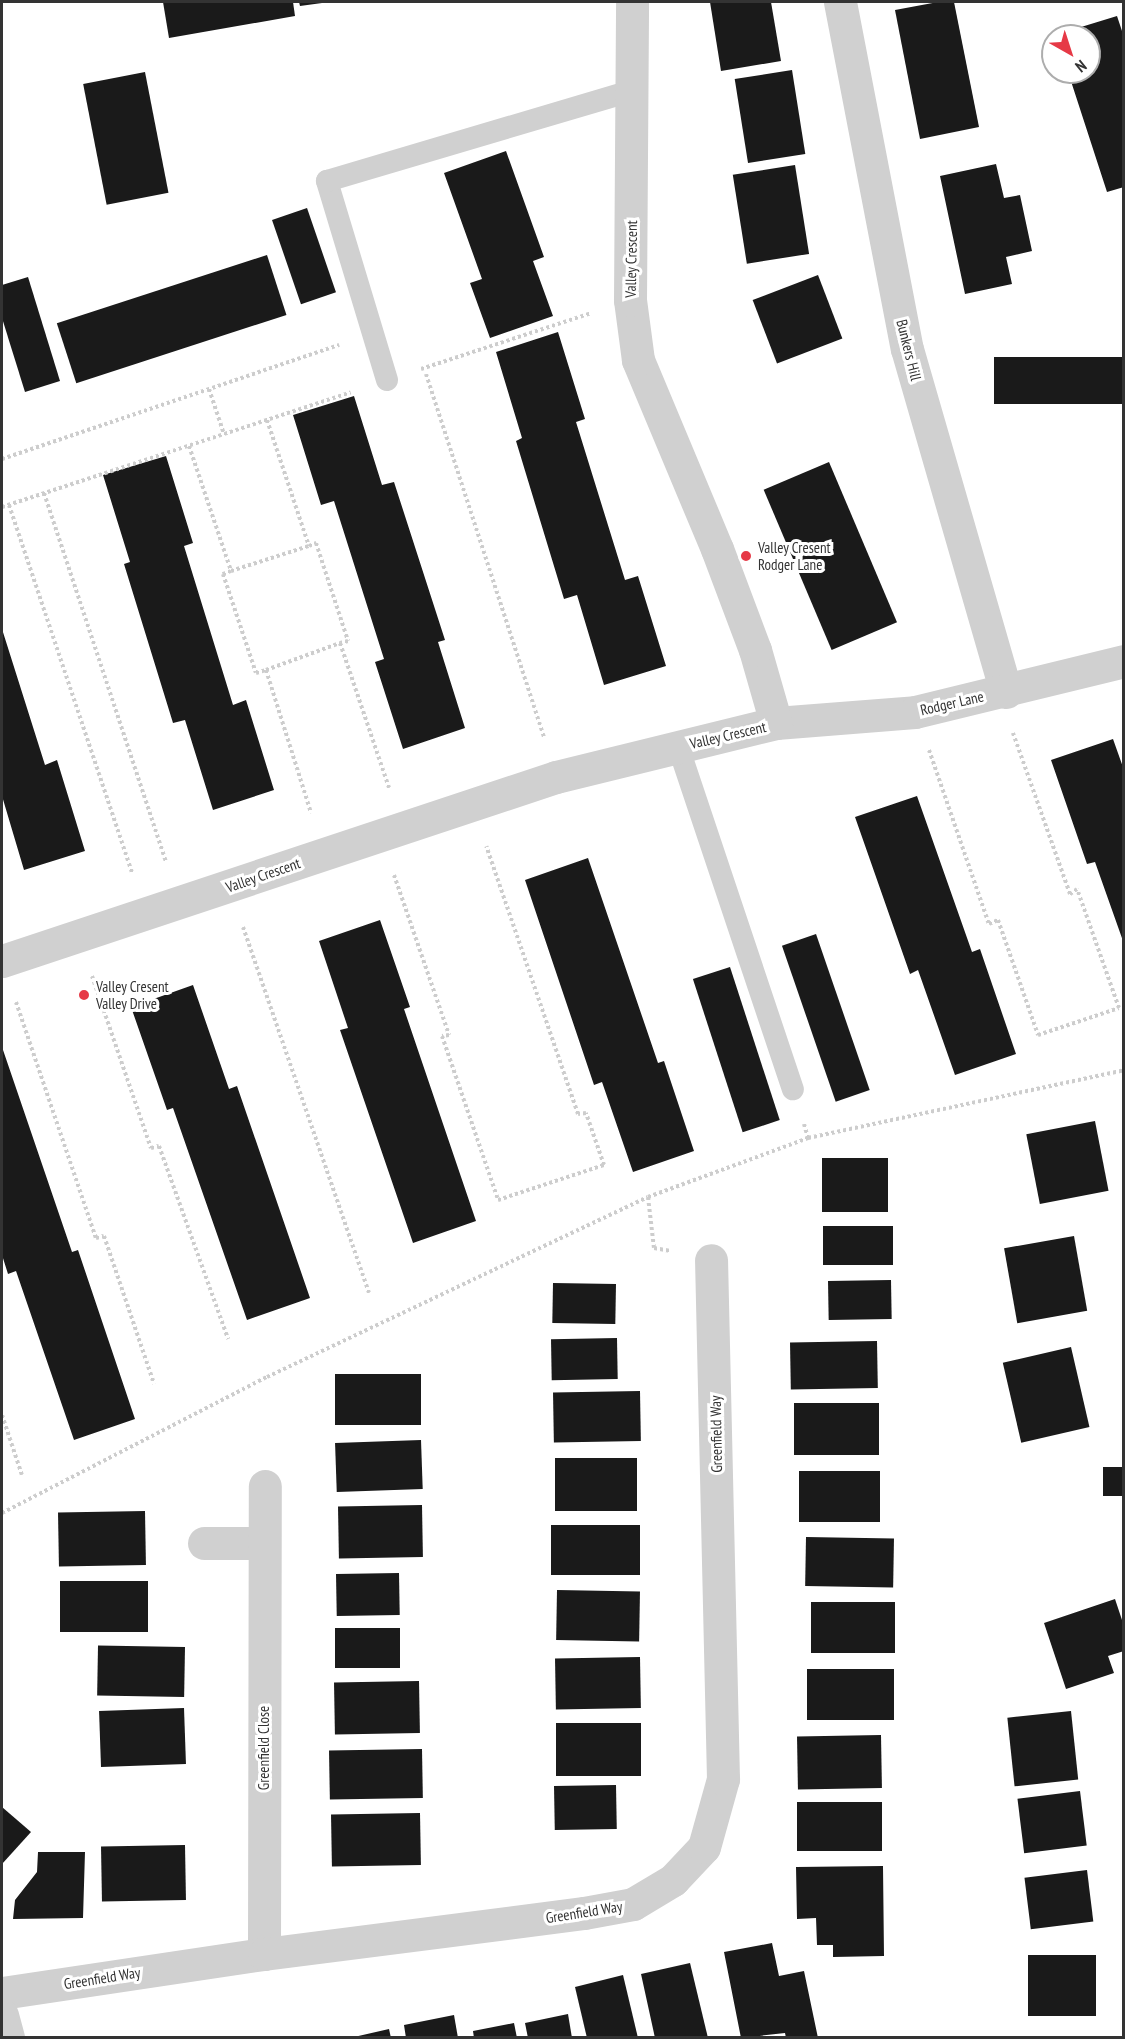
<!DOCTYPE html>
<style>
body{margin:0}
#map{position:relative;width:1125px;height:2039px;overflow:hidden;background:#fff;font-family:"PT Sans Narrow",sans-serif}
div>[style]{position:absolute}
.building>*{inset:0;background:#1a1a1a;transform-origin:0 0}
.path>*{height:4px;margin-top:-2px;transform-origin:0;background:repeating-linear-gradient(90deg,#cdcdcd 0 3px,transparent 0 6px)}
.service>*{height:22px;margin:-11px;padding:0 11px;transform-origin:11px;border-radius:11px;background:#d0d0d0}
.minor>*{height:33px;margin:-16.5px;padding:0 16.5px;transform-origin:16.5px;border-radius:16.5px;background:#d0d0d0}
.dots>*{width:16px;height:16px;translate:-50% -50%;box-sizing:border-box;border:3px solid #fff;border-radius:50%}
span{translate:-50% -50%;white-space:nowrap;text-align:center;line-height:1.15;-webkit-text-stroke:6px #fff;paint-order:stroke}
.street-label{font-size:15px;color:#333}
.poi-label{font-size:15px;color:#333}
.left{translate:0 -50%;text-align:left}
.frame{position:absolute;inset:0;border:3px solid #333;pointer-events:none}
.north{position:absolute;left:1041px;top:24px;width:60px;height:60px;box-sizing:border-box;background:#fff;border:2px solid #adadad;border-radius:50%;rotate:141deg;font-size:16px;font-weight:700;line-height:24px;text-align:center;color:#333}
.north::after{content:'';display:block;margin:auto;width:21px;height:27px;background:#e63946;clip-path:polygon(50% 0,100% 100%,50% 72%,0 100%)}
</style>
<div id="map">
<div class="building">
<div style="clip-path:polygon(163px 2px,293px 2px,295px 16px,169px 38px)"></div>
<div style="clip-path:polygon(299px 2px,322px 2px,322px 3px,300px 6px)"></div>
<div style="clip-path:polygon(710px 2px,771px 2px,781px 61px,721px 71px)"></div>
<div style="clip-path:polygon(938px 2px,954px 2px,979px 127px,920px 139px,895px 10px)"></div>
<div style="clip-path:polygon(1117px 16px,1124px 37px,1124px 187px,1107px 192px,1068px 72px,1089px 72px,1089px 36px,1055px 35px)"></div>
<div style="left:792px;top:70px;width:85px;height:58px;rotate:81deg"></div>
<div style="left:145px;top:72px;width:123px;height:63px;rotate:79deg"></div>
<div style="clip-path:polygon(506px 151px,544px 257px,533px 261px,553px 316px,490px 338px,470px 283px,482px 279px,444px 173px)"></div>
<div style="clip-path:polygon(996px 164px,1004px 198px,1020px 195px,1032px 251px,1006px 257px,1012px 284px,965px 294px,940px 176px)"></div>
<div style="left:795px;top:165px;width:90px;height:63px;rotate:81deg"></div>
<div style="left:307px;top:208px;width:89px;height:37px;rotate:71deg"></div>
<div style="left:267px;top:255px;width:63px;height:221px;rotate:72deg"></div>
<div style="left:818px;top:275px;width:68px;height:70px;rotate:69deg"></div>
<div style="clip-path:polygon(28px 277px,60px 381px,25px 392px,2px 318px,2px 285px)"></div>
<div style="clip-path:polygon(558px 332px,585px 419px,576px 422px,625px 580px,638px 576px,666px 666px,604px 685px,577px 595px,564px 599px,516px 441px,522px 438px,496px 352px)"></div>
<div style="left:1124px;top:357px;width:47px;height:130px;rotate:90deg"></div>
<div style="clip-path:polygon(354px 396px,382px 485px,394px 482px,445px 640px,438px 642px,465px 728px,403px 749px,375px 662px,384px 659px,334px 501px,321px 505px,293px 415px)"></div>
<div style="clip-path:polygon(166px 456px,193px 543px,184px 546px,233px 705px,246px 700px,274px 790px,213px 810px,185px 720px,173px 723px,124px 564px,130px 562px,103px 475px)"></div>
<div style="left:829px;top:462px;width:174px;height:71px;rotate:67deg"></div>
<div style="clip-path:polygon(2px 629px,45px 765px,57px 760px,85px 851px,24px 870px,2px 796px)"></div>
<div style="clip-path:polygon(1113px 739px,1124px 770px,1123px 941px,1095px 862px,1087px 864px,1051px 760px)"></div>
<div style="clip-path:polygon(917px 796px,972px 952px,980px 949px,1016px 1054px,955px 1075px,918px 970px,910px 974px,855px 817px)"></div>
<div style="clip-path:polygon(588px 858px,658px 1063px,664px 1061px,694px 1151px,633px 1172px,602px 1082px,594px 1085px,525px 880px)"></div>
<div style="clip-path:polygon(380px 920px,410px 1007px,404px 1009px,476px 1221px,413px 1243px,340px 1030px,348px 1028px,319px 941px)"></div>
<div style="left:816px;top:934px;width:165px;height:36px;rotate:71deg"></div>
<div style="left:730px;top:967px;width:161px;height:39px;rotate:72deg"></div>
<div style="clip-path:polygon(193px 985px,229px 1089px,237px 1086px,310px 1298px,247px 1320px,173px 1108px,167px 1110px,131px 1007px)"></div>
<div style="clip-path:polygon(2px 1047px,72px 1252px,78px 1250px,135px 1419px,74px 1440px,16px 1271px,8px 1274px,2px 1255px)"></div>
<div style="left:1095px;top:1121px;width:71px;height:70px;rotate:79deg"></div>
<div style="left:822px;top:1158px;width:66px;height:54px"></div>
<div style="left:823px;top:1226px;width:70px;height:39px"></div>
<div style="left:1074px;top:1236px;width:76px;height:71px;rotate:80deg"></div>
<div style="left:891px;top:1280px;width:39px;height:63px;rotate:89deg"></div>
<div style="left:553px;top:1283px;width:63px;height:40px;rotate:1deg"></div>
<div style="left:617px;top:1338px;width:41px;height:66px;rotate:89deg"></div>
<div style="left:877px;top:1341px;width:47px;height:87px;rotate:89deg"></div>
<div style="left:1071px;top:1347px;width:82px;height:70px;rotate:77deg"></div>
<div style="left:335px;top:1374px;width:86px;height:51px"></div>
<div style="left:640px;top:1391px;width:50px;height:87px;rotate:89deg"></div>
<div style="left:794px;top:1403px;width:85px;height:52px"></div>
<div style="left:421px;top:1440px;width:49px;height:86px;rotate:88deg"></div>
<div style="left:555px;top:1458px;width:82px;height:53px"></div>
<div style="left:1103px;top:1467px;width:21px;height:29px"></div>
<div style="left:799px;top:1471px;width:81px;height:51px"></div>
<div style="left:422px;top:1505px;width:52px;height:84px;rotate:89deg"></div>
<div style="left:145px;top:1511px;width:54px;height:87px;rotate:89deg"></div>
<div style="left:640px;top:1525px;width:50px;height:89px;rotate:90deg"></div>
<div style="left:806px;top:1537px;width:88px;height:49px;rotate:1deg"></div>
<div style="left:399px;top:1573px;width:42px;height:63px;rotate:89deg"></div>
<div style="left:60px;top:1581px;width:88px;height:51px"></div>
<div style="left:557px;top:1590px;width:83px;height:50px;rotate:1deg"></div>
<div style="clip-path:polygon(1115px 1599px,1124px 1626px,1124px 1651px,1108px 1656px,1114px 1673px,1066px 1689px,1044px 1623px)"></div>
<div style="left:895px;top:1602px;width:51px;height:84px;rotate:90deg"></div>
<div style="left:400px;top:1628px;width:40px;height:65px;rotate:90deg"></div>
<div style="left:185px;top:1647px;width:50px;height:87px;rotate:91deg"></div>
<div style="left:640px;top:1657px;width:51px;height:85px;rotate:89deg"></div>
<div style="left:894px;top:1669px;width:51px;height:87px;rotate:90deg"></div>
<div style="left:419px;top:1681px;width:52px;height:85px;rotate:89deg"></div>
<div style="left:184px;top:1708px;width:56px;height:85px;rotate:88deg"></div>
<div style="left:1071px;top:1711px;width:69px;height:64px;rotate:84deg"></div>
<div style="left:641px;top:1723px;width:53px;height:85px;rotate:90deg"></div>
<div style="left:881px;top:1735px;width:53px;height:84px;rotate:89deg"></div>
<div style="left:422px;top:1749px;width:49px;height:93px;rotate:89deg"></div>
<div style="left:616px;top:1785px;width:44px;height:62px;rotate:89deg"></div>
<div style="left:1080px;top:1791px;width:55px;height:63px;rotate:83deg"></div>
<div style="left:882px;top:1802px;width:49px;height:85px;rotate:90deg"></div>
<div style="clip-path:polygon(2px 1807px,31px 1832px,2px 1864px)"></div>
<div style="left:420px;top:1813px;width:52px;height:89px;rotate:89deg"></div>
<div style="left:185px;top:1845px;width:55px;height:84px;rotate:89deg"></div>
<div style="clip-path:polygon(38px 1852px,85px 1852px,83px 1918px,13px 1919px,15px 1900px,37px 1872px)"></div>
<div style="clip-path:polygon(883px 1866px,884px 1956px,833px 1957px,833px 1945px,817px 1945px,816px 1918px,797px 1919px,796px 1867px)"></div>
<div style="left:1087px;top:1870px;width:52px;height:63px;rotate:83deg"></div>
<div style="clip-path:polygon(772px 1943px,779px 1976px,804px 1971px,818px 2038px,786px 2038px,785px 2033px,741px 2038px,724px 1952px)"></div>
<div style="left:1096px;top:1955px;width:61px;height:68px;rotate:90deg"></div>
<div style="clip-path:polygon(690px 1963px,708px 2038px,655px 2038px,641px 1974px)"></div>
<div style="clip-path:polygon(623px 1975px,638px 2038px,587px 2038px,575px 1987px)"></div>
<div style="clip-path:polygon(568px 2014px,572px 2038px,528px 2038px,525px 2023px)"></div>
<div style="clip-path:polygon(454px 2015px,458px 2038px,406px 2038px,404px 2025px)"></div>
<div style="clip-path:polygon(514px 2023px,517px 2038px,474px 2038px,473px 2031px)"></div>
<div style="clip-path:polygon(389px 2029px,391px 2038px,355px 2038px,354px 2037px)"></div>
</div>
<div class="path">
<div style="left:421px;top:369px;width:179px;rotate:-18.2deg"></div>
<div style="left:426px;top:374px;width:383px;rotate:72deg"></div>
<div style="left:209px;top:389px;width:47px;rotate:71.6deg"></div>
<div style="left:267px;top:420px;width:133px;rotate:71.6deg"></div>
<div style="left:309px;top:546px;width:8px;rotate:-23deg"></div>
<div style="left:316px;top:543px;width:103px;rotate:71.9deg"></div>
<div style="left:348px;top:641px;width:8px;rotate:166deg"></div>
<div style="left:340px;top:643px;width:153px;rotate:71.3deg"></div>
<div style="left:189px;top:446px;width:132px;rotate:71.4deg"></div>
<div style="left:231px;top:571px;width:9px;rotate:159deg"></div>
<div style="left:223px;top:574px;width:104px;rotate:71.6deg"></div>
<div style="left:256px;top:673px;width:10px;rotate:-17deg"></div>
<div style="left:266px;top:670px;width:150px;rotate:72.5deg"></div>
<div style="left:2px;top:459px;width:356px;rotate:-18.7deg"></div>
<div style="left:44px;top:493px;width:389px;rotate:71.7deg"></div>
<div style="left:9px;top:505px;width:388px;rotate:71.5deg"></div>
<div style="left:2px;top:507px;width:367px;rotate:-18.2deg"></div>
<div style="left:231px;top:571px;width:82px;rotate:-17.8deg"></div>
<div style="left:266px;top:670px;width:79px;rotate:-20deg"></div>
<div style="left:929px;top:750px;width:184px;rotate:71deg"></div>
<div style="left:989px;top:924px;width:10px;rotate:-24deg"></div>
<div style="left:998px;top:920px;width:122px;rotate:70.8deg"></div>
<div style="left:1038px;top:1035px;width:85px;rotate:-18.4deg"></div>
<div style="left:1119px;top:1008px;width:126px;rotate:-109.4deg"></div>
<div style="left:1077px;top:889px;width:9px;rotate:144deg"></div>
<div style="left:1070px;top:894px;width:171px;rotate:-109.5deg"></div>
<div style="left:394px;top:875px;width:169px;rotate:71deg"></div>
<div style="left:449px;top:1035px;width:7px;rotate:172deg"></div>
<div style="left:442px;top:1036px;width:173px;rotate:71.1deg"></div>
<div style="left:498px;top:1200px;width:112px;rotate:-18.3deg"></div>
<div style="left:604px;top:1165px;width:55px;rotate:-109.1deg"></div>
<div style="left:586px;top:1113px;width:8px;rotate:173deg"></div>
<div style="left:578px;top:1114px;width:283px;rotate:-108.9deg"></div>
<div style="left:243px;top:927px;width:387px;rotate:71deg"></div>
<div style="left:92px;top:976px;width:182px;rotate:71.1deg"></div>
<div style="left:151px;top:1148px;width:8px;rotate:-14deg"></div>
<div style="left:159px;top:1146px;width:205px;rotate:70.3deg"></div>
<div style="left:16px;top:1002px;width:249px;rotate:71.3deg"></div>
<div style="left:96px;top:1238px;width:8px;rotate:-14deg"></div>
<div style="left:104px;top:1236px;width:156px;rotate:71.3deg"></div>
<div style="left:804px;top:1124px;width:15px;rotate:74deg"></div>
<div style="left:648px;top:1197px;width:51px;rotate:83.3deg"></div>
<div style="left:654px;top:1248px;width:17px;rotate:10deg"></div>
<div style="left:2px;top:1415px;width:63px;rotate:71.6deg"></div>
<div style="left:2px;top:1513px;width:298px;rotate:-27.2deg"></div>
<div style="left:267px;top:1377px;width:421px;rotate:-25.3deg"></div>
<div style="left:648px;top:1197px;width:171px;rotate:-20.2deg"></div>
<div style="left:808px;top:1138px;width:323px;rotate:-12.1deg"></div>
</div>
<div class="service">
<div style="left:387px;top:380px;width:208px;rotate:-106.8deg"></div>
<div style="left:327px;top:181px;width:320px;rotate:-16.5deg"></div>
<div style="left:678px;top:746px;width:362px;rotate:71.5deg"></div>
</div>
<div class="minor">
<div style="left:840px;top:2px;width:353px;rotate:79.1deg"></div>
<div style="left:907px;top:349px;width:357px;rotate:73.9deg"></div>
<div style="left:776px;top:723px;width:139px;rotate:-4.5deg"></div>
<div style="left:915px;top:712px;width:215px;rotate:-13.7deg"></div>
<div style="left:2px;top:961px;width:584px;rotate:-18.37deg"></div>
<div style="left:556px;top:777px;width:227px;rotate:-13.8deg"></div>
<div style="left:776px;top:723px;width:76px;rotate:-106deg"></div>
<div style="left:755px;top:650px;width:108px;rotate:-110.6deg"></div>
<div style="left:717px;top:549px;width:205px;rotate:-112.7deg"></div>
<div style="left:638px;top:360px;width:61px;rotate:-97.6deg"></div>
<div style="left:630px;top:300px;width:298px;rotate:-89.6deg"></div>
<div style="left:204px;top:1543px;width:60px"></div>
<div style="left:264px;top:1954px;width:468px;rotate:-89.9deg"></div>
<div style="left:2px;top:1993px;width:265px;rotate:-8.5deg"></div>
<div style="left:264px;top:1954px;width:323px;rotate:-7.3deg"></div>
<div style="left:584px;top:1913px;width:50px;rotate:-10.4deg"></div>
<div style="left:633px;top:1904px;width:47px;rotate:-31deg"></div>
<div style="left:673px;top:1880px;width:45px;rotate:-46.8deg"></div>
<div style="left:704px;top:1847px;width:71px;rotate:-74.4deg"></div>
<div style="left:723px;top:1779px;width:519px;rotate:-91.32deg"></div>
<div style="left:2px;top:2015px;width:24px;rotate:75deg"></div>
</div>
<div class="dots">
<div style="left:746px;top:556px;background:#e63946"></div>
<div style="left:84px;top:995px;background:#e63946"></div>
</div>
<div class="street-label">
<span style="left:631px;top:259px;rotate:-89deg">Valley Crescent</span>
<span style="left:909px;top:350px;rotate:76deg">Bunkers Hill</span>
<span style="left:952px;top:703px;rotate:-13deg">Rodger Lane</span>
<span style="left:728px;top:735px;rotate:-13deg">Valley Crescent</span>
<span style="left:263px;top:875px;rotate:-19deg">Valley Crescent</span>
<span style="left:716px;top:1434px;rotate:-91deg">Greenfield Way</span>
<span style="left:264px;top:1748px;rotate:-90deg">Greenfield Close</span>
<span style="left:584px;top:1912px;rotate:-9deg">Greenfield Way</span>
<span style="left:102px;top:1978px;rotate:-9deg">Greenfield Way</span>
</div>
<div class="poi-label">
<span class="left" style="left:758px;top:556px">Valley Cresent<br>Rodger Lane</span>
<span class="left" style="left:96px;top:995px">Valley Cresent<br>Valley Drive</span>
</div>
<div class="frame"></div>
<div class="north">N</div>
</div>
